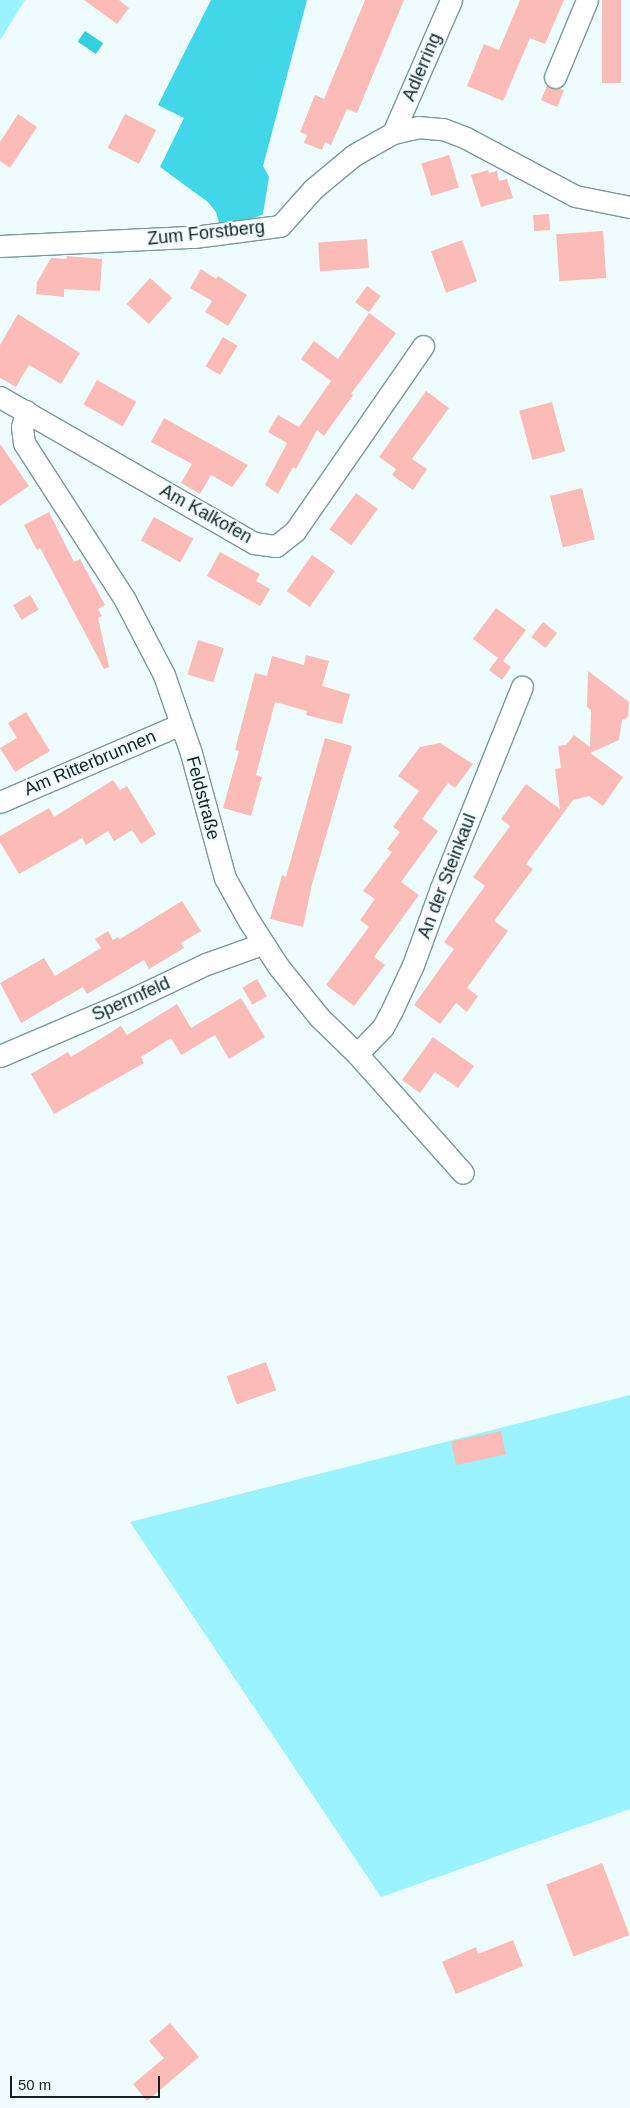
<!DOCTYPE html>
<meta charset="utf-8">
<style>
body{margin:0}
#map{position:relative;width:630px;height:2108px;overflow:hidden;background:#eefcfd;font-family:Arial,sans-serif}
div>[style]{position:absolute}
.green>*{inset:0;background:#9af3fe}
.forest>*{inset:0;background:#41d7e8}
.water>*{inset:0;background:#33cedf;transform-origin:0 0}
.building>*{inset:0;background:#fbbbb6;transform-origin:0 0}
.roads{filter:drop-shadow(1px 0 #7a999e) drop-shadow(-1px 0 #7a999e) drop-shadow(0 1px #7a999e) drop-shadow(0 -1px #7a999e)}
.minor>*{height:21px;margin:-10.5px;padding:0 10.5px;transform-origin:10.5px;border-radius:10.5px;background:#fff}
span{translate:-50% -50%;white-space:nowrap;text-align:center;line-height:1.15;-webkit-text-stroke:4px #eefcfd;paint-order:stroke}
.street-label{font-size:18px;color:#142123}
.scale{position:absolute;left:10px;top:2076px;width:150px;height:22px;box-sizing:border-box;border:2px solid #142123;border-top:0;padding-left:6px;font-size:15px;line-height:18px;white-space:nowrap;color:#142123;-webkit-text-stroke:4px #eefcfd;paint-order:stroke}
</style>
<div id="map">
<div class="green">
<div style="clip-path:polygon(0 0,25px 0,0 40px)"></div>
<div style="clip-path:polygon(630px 1395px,630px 1809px,381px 1897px,130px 1522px)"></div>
</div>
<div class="forest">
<div style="clip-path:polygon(211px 0,307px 0,263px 166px,269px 177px,263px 214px,250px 220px,220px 226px,216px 212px,208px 202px,160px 167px,184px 118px,158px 105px)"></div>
</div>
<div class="water">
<div style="left:85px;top:31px;width:22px;height:13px;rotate:34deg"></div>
</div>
<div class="building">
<div style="clip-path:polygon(84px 0,119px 0,129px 8px,117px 24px)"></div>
<div style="clip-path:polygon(365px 0,404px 0,357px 113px,347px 109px,331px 145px,325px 142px,322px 150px,304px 143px,307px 135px,300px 132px,315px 95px,324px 99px)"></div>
<div style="clip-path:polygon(520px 0,564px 0,545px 44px,530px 38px,503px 101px,467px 86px,484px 44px,499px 50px)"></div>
<div style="left:602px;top:0;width:19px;height:83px"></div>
<div style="clip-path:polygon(547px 86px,564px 90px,557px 107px,541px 100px)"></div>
<div style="clip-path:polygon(18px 114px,37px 127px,10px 168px,0 161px,0 142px)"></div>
<div style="left:125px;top:114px;width:35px;height:38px;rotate:27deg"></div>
<div style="left:449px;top:155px;width:34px;height:29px;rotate:73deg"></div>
<div style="clip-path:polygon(488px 170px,489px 173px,497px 171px,499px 181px,507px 179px,513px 198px,481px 207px,471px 175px)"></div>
<div style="left:549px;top:214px;width:16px;height:16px;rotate:86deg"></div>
<div style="left:603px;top:231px;width:47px;height:47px;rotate:86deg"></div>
<div style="left:367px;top:239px;width:29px;height:49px;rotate:86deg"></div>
<div style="left:462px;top:240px;width:44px;height:33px;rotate:70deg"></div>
<div style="clip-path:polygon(67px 256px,102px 259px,100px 291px,64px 289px,64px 297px,36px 294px,37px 282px,51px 258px,66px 259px)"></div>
<div style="clip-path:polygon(201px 269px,216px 279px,218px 276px,247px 295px,228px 326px,205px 312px,212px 301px,190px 288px)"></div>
<div style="left:150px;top:278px;width:30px;height:35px;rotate:42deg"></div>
<div style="left:367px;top:286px;width:17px;height:20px;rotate:36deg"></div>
<div style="clip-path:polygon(369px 313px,396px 333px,351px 394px,353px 395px,324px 436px,317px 430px,296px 469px,293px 467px,278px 494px,265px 485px,287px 443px,268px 432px,278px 415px,299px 427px,331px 381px,301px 359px,314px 341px,338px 359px)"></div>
<div style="clip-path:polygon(18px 314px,80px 353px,61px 384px,29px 365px,16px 387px,0 378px,0 345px)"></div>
<div style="left:223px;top:337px;width:17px;height:34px;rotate:31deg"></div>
<div style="left:97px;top:380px;width:45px;height:28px;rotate:29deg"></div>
<div style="clip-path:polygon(426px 391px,449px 408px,412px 459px,427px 469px,413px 490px,392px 475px,396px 469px,379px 457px)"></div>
<div style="left:552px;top:402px;width:51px;height:34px;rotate:75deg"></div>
<div style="clip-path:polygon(164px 418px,248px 465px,232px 487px,211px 475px,200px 494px,181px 483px,192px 464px,151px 442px)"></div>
<div style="clip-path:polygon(0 444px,29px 486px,0 506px)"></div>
<div style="left:582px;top:488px;width:53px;height:33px;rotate:76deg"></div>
<div style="left:356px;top:493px;width:27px;height:45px;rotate:36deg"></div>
<div style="clip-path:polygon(49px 512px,74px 562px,80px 559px,105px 605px,98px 609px,102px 616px,98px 618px,109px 667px,104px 669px,40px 548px,37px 550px,24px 525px)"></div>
<div style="left:154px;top:517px;width:45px;height:27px;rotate:29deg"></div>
<div style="clip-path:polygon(220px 552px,260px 574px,256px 581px,270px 589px,260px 606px,207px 576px)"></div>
<div style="left:312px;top:555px;width:28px;height:44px;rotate:35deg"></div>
<div style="left:30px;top:595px;width:17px;height:20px;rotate:59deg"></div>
<div style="clip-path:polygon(496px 608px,526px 630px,503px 661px,511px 667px,502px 680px,489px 670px,498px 658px,473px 639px)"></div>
<div style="left:543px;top:622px;width:18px;height:19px;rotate:38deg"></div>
<div style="left:198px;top:640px;width:27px;height:36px;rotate:17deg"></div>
<div style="clip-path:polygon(306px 655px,329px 661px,322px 686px,350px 694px,342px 724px,306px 715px,307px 711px,275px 702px,256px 775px,262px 777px,251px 816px,223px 808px,239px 751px,235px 750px,255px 673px,267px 676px,272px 656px,304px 665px)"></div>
<div style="clip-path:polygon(588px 671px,629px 702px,628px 717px,622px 720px,619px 740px,590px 753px,623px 777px,603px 806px,589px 796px,573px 800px,526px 864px,533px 869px,494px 921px,508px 931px,467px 988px,478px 996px,467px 1012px,456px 1003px,440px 1024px,414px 1005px,454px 949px,444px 942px,485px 886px,473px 877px,510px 826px,501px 819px,526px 784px,560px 809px,555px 769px,561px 768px,558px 746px,566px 745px,574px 735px,590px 747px,591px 710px,587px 707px)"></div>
<div style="clip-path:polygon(26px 712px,50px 751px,15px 772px,0 748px,17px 738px,8px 723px)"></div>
<div style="clip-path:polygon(325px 738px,352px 746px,312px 884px,303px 927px,270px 919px,282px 875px,286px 877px)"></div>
<div style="clip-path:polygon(440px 743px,473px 764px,455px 788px,448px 783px,422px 819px,438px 831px,401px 882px,419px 895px,374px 957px,385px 965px,354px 1006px,326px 985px,369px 927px,360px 920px,375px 899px,363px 891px,392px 852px,387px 849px,400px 832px,393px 827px,419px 791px,398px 776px,420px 747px)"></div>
<div style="clip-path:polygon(113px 780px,120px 790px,127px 786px,156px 834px,141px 844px,132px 830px,114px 841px,108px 831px,86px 845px,82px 838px,19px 874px,0 842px,0 836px,49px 808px,54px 817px)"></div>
<div style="clip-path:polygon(182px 901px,201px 931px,181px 943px,184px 948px,149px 969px,144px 960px,87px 994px,83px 987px,21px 1023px,0 983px,44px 958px,55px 976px,101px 948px,95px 939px,108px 931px,113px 940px,118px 937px,120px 939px)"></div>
<div style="left:257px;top:979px;width:20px;height:17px;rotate:60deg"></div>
<div style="clip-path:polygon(241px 998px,265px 1037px,229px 1059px,215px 1035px,181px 1055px,171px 1038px,141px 1057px,144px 1063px,54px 1114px,31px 1074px,68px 1052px,71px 1057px,121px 1026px,127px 1035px,177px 1004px,191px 1028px)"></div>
<div style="clip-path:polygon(433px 1037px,474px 1066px,458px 1088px,435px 1072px,420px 1093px,402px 1080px)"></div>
<div style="left:266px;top:1362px;width:30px;height:42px;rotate:70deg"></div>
<div style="left:501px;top:1431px;width:24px;height:51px;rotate:78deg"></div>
<div style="left:602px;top:1863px;width:77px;height:60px;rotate:69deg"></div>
<div style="clip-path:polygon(513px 1940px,523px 1966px,456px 1994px,442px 1962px,476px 1947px,478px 1954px)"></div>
<div style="clip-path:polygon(170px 2023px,199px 2057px,147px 2101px,133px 2084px,164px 2058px,149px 2041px)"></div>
</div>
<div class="roads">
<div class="minor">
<div style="left:555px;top:77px;width:83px;rotate:-67.4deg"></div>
<div style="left:393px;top:133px;width:145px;rotate:-66.4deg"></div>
<div style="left:0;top:246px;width:194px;rotate:-2.7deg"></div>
<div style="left:194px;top:237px;width:87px;rotate:-7.3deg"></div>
<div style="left:280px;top:226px;width:50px;rotate:-48.3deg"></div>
<div style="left:313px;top:189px;width:53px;rotate:-39.7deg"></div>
<div style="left:354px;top:155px;width:45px;rotate:-29.4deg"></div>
<div style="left:393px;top:133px;width:26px;rotate:-13deg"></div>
<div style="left:418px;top:127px;width:25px;rotate:5deg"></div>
<div style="left:443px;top:129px;width:25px;rotate:21deg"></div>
<div style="left:466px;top:138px;width:123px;rotate:28deg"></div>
<div style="left:575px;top:196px;width:56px;rotate:11.3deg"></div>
<div style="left:0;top:397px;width:293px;rotate:29.9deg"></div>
<div style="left:254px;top:543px;width:22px;rotate:8deg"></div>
<div style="left:276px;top:546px;width:24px;rotate:-38deg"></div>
<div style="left:295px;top:531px;width:225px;rotate:-55.3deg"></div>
<div style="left:26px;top:411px;width:16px;rotate:104deg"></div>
<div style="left:22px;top:427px;width:16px;rotate:83deg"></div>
<div style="left:24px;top:443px;width:187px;rotate:57.2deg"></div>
<div style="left:125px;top:600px;width:85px;rotate:62.5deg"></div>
<div style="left:164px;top:675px;width:83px;rotate:70.9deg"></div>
<div style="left:191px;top:753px;width:130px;rotate:74.8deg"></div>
<div style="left:225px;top:878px;width:49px;rotate:60.8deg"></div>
<div style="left:249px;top:921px;width:54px;rotate:57.2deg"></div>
<div style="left:278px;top:966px;width:65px;rotate:51.2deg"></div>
<div style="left:319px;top:1017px;width:53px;rotate:44.2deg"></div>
<div style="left:357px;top:1054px;width:159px;rotate:48.3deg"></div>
<div style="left:0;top:802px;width:197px;rotate:-23.3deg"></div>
<div style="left:357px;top:1054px;width:37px;rotate:-46deg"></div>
<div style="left:383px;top:1027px;width:21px;rotate:-62deg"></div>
<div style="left:393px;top:1008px;width:47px;rotate:-65.1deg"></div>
<div style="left:413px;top:965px;width:82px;rotate:-70deg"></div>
<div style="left:441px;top:888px;width:217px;rotate:-68.1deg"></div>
<div style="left:0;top:1056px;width:137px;rotate:-23.2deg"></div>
<div style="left:126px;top:1002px;width:89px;rotate:-25.4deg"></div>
<div style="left:206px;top:964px;width:59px;rotate:-19.7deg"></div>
</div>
</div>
<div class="street-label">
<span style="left:422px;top:67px;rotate:-67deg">Adlerring</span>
<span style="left:206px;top:233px;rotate:-6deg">Zum Forstberg</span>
<span style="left:206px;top:514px;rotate:29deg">Am Kalkofen</span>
<span style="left:90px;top:763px;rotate:-23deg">Am Ritterbrunnen</span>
<span style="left:203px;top:798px;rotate:75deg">Feldstraße</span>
<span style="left:447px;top:876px;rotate:-69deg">An der Steinkaul</span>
<span style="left:131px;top:999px;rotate:-24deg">Sperrnfeld</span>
</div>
<div class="scale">50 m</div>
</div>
